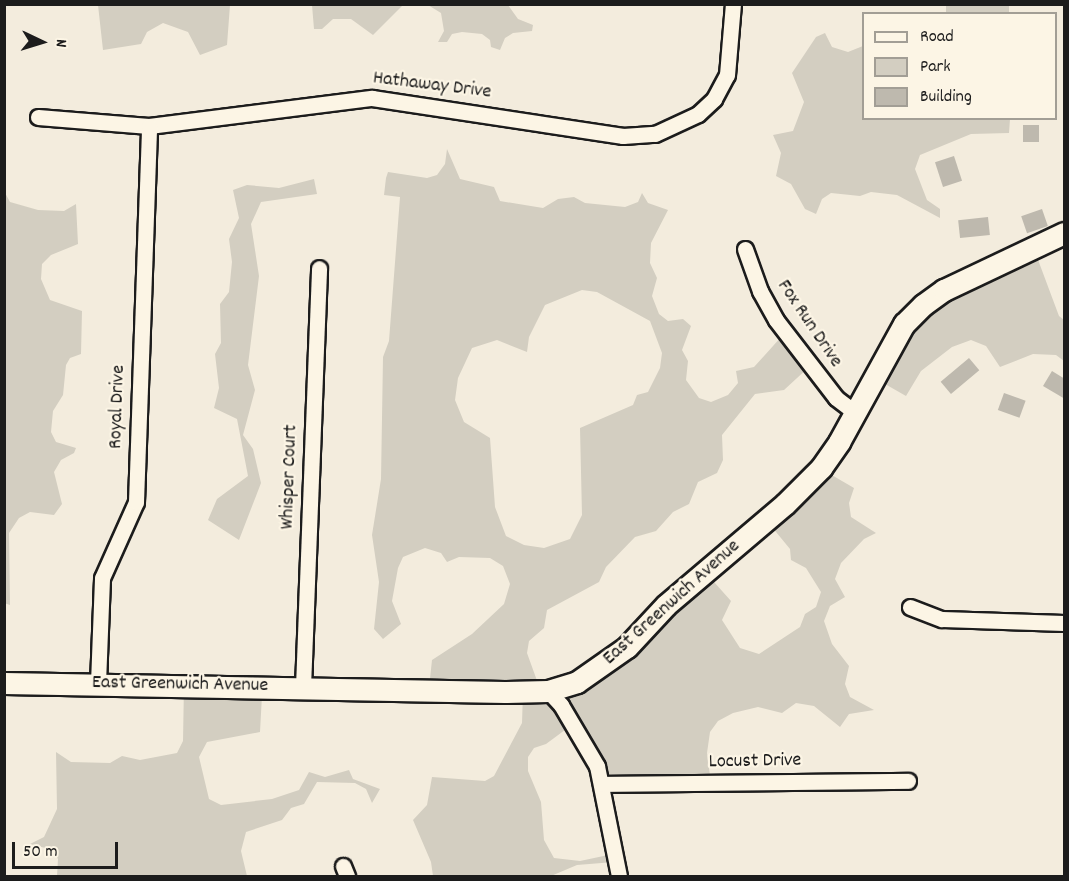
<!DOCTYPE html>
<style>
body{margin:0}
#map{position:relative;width:1069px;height:881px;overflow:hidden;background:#f3ecdd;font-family:Dekko,sans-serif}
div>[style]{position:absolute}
.green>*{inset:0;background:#d3cec1;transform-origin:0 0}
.building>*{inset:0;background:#beb9ae;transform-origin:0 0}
.roads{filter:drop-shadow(2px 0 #1c1c1c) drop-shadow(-2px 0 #1c1c1c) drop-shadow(0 2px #1c1c1c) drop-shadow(0 -2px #1c1c1c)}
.street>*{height:15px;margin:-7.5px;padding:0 7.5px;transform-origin:7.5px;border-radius:7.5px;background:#fcf5e5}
.secondary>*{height:21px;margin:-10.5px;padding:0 10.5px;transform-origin:10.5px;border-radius:10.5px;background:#fcf5e5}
span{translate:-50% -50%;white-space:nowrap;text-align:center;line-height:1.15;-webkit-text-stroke:4.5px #fcf5e5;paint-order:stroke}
.street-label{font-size:20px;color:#1c1c1c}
.frame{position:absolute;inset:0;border:6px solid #1c1c1c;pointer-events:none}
.legend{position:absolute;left:862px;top:12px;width:195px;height:108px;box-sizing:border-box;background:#fcf5e5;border:2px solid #a29e95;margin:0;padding:8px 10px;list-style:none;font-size:18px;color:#1c1c1c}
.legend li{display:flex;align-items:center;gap:12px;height:30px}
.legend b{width:30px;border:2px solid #a29e95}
.north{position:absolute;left:12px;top:12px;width:60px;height:60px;-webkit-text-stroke:4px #fcf5e5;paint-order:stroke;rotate:94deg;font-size:16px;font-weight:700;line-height:24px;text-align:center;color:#1c1c1c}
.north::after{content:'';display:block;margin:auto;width:21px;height:27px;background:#1c1c1c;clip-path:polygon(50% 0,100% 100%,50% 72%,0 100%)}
.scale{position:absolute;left:12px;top:842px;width:106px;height:27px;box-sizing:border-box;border:3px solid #1c1c1c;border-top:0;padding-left:8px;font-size:18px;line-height:21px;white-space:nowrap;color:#1c1c1c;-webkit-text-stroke:4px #fcf5e5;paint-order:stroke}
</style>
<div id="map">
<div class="green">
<div style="clip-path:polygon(98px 5px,230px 5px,227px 45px,200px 55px,188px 32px,163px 23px,147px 32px,141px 44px,103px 50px)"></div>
<div style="clip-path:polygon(312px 5px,312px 4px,403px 5px,373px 35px,351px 19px,333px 19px,322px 29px,314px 29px)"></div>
<div style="clip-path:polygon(428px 5px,508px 5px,518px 19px,533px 25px,532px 31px,513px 33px,505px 38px,500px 50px,491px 47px,490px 40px,482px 34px,462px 32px,452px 34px,447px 42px,438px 42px,444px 31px,441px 13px)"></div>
<div style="left:946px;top:5px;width:63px;height:8px"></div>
<div style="clip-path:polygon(825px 33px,832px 47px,848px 52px,863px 46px,864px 118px,1010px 119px,1009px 133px,971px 134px,920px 155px,915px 169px,927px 200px,940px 209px,940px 218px,897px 195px,871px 192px,860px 196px,831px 193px,822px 199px,816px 214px,805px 209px,791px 184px,776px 176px,781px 153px,773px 135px,793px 131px,804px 102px,792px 73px,816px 37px)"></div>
<div style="clip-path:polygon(evenodd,447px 149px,460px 179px,494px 187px,500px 201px,543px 208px,558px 199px,574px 197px,585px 203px,625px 207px,638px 202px,642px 193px,648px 203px,668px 210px,651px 243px,650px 263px,657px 278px,652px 296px,659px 314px,668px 321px,683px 319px,691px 326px,682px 350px,688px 361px,686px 380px,699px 398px,711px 402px,728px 395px,738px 383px,736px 371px,754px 367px,782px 336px,809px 367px,784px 390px,755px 394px,722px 435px,723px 460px,717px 473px,698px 482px,689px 504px,673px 512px,656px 531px,635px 537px,606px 567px,599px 582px,547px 610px,544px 628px,529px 641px,527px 653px,540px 689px,580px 681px,706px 573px,731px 601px,722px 620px,740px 648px,759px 654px,800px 627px,805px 614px,816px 607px,821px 592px,806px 568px,791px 560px,790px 549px,767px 521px,818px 467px,854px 488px,849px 503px,851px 517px,876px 533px,864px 539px,841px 563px,835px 579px,845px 597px,830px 606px,824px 621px,832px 644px,849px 666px,845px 684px,850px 697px,874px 710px,849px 714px,840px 727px,814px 706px,796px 703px,782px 713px,758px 707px,733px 713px,718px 721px,710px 732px,707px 753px,711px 783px,607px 784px,573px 724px,546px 744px,534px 748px,528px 757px,528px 771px,541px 802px,544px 840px,554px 858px,580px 861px,613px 854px,614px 862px,577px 865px,551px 876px,433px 876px,431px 862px,413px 820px,427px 805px,432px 777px,485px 781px,494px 776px,522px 723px,523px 692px,429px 688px,432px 660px,472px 634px,504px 604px,510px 584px,503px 566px,490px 558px,459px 557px,447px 562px,441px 553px,425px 548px,403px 557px,398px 568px,392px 601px,401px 624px,383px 639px,374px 629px,379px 582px,372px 535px,381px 479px,383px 357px,389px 341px,400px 197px,384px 195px,386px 178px,388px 172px,427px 178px,437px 175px,445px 164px,447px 149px,582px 290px,597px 292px,650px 321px,662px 353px,660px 368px,648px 392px,637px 395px,633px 405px,580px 428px,582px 515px,570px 539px,544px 548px,524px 545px,506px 536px,495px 507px,490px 438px,464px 422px,455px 400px,458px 378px,472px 348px,497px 340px,527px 352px,529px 337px,545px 305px,582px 290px)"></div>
<div style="clip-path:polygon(314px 179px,317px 194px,261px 202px,251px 224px,259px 276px,248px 365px,255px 390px,243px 435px,253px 449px,261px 483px,239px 540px,208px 520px,217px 499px,248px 476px,237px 419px,214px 408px,219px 388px,215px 354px,221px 343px,220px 304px,229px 292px,232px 262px,229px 239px,239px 218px,233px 190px,247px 185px,279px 188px)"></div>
<div style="clip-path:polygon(4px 191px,10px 202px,38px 210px,64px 211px,76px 204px,78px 244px,51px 255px,42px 264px,41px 279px,50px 300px,82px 311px,81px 354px,70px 358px,66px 365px,63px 395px,53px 411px,51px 432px,56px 442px,76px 448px,74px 453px,61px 460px,54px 472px,62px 504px,54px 515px,30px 512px,19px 518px,9px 533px,10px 605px,4px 603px)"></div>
<div style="clip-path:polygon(1034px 249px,1059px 316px,1064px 320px,1064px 361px,1056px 355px,1033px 354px,1000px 367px,986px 346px,971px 340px,952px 347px,921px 371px,906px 396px,878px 380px,904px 323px)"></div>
<div style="clip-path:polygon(184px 684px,262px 695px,260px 732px,207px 742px,199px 757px,209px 799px,221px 805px,272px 799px,299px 790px,309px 772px,325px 777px,349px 770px,353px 779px,380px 789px,372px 803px,366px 789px,355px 783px,317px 782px,304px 804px,291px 808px,282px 820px,246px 832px,241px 851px,247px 876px,57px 876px,58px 859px,53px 850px,30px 844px,44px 837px,57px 809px,56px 752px,71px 762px,110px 763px,122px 756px,140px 760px,177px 753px,183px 741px)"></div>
</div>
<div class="building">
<div style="left:1023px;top:125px;width:16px;height:17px"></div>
<div style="left:954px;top:156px;width:26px;height:20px;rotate:72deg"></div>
<div style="left:1042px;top:209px;width:18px;height:22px;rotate:71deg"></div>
<div style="left:988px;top:217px;width:18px;height:30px;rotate:84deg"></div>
<div style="left:969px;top:358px;width:16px;height:37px;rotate:50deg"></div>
<div style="clip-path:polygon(1052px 371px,1065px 379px,1065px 399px,1043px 386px)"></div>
<div style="left:1004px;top:393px;width:23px;height:18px;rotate:20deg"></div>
</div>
<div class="roads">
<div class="street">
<div style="left:38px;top:117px;width:111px;rotate:4.6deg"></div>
<div style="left:149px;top:126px;width:225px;rotate:-7.2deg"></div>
<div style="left:372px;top:98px;width:254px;rotate:8.6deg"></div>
<div style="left:623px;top:136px;width:32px;rotate:-4deg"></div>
<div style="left:655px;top:134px;width:47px;rotate:-24.9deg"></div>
<div style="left:698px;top:114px;width:22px;rotate:-43deg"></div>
<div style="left:714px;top:99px;width:27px;rotate:-62deg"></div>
<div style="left:727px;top:75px;width:71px;rotate:-85.2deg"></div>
<div style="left:745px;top:249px;width:45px;rotate:70.3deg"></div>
<div style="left:760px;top:291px;width:33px;rotate:61deg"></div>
<div style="left:776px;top:320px;width:98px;rotate:52.4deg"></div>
<div style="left:836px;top:398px;width:21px;rotate:37deg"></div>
<div style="left:910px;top:607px;width:34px;rotate:21deg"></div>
<div style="left:942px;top:619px;width:122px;rotate:1.9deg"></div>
<div style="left:98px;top:683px;width:105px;rotate:-87.8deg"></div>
<div style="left:102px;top:578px;width:83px;rotate:-65.9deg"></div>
<div style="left:136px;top:502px;width:376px;rotate:-88deg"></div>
<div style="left:303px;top:687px;width:419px;rotate:-87.8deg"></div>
<div style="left:548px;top:691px;width:19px;rotate:47deg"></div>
<div style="left:561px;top:705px;width:71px;rotate:59.5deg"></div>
<div style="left:597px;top:766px;width:112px;rotate:78.7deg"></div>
<div style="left:603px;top:784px;width:305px;rotate:-0.6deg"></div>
<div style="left:343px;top:866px;width:11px;rotate:68deg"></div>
</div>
<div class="secondary">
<div style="left:4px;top:683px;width:502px;rotate:1.03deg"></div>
<div style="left:506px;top:692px;width:42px;rotate:-1.4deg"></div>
<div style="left:548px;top:691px;width:30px;rotate:-17deg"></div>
<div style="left:577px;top:682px;width:61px;rotate:-35deg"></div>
<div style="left:627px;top:647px;width:57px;rotate:-47.1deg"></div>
<div style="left:666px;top:605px;width:156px;rotate:-40.3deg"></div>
<div style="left:785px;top:504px;width:51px;rotate:-45deg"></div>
<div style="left:821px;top:468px;width:32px;rotate:-55deg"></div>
<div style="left:839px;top:442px;width:135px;rotate:-61.2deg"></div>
<div style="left:904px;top:324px;width:27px;rotate:-45deg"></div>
<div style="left:923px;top:305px;width:26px;rotate:-36deg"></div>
<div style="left:944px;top:290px;width:133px;rotate:-25.4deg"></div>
</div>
</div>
<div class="street-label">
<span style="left:432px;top:86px;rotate:7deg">Hathaway Drive</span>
<span style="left:809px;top:324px;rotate:56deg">Fox Run Drive</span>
<span style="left:118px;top:407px;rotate:-88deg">Royal Drive</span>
<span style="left:290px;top:477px;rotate:-88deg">Whisper Court</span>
<span style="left:672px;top:603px;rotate:-42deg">East Greenwich Avenue</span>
<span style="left:180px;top:685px;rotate:1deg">East Greenwich Avenue</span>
<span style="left:755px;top:762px;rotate:-1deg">Locust Drive</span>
</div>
<div class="frame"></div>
<ul class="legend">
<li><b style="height:8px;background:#fcf5e5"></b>Road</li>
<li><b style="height:16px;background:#d3cec1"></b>Park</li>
<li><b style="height:16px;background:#beb9ae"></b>Building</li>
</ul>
<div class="north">N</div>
<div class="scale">50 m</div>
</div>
